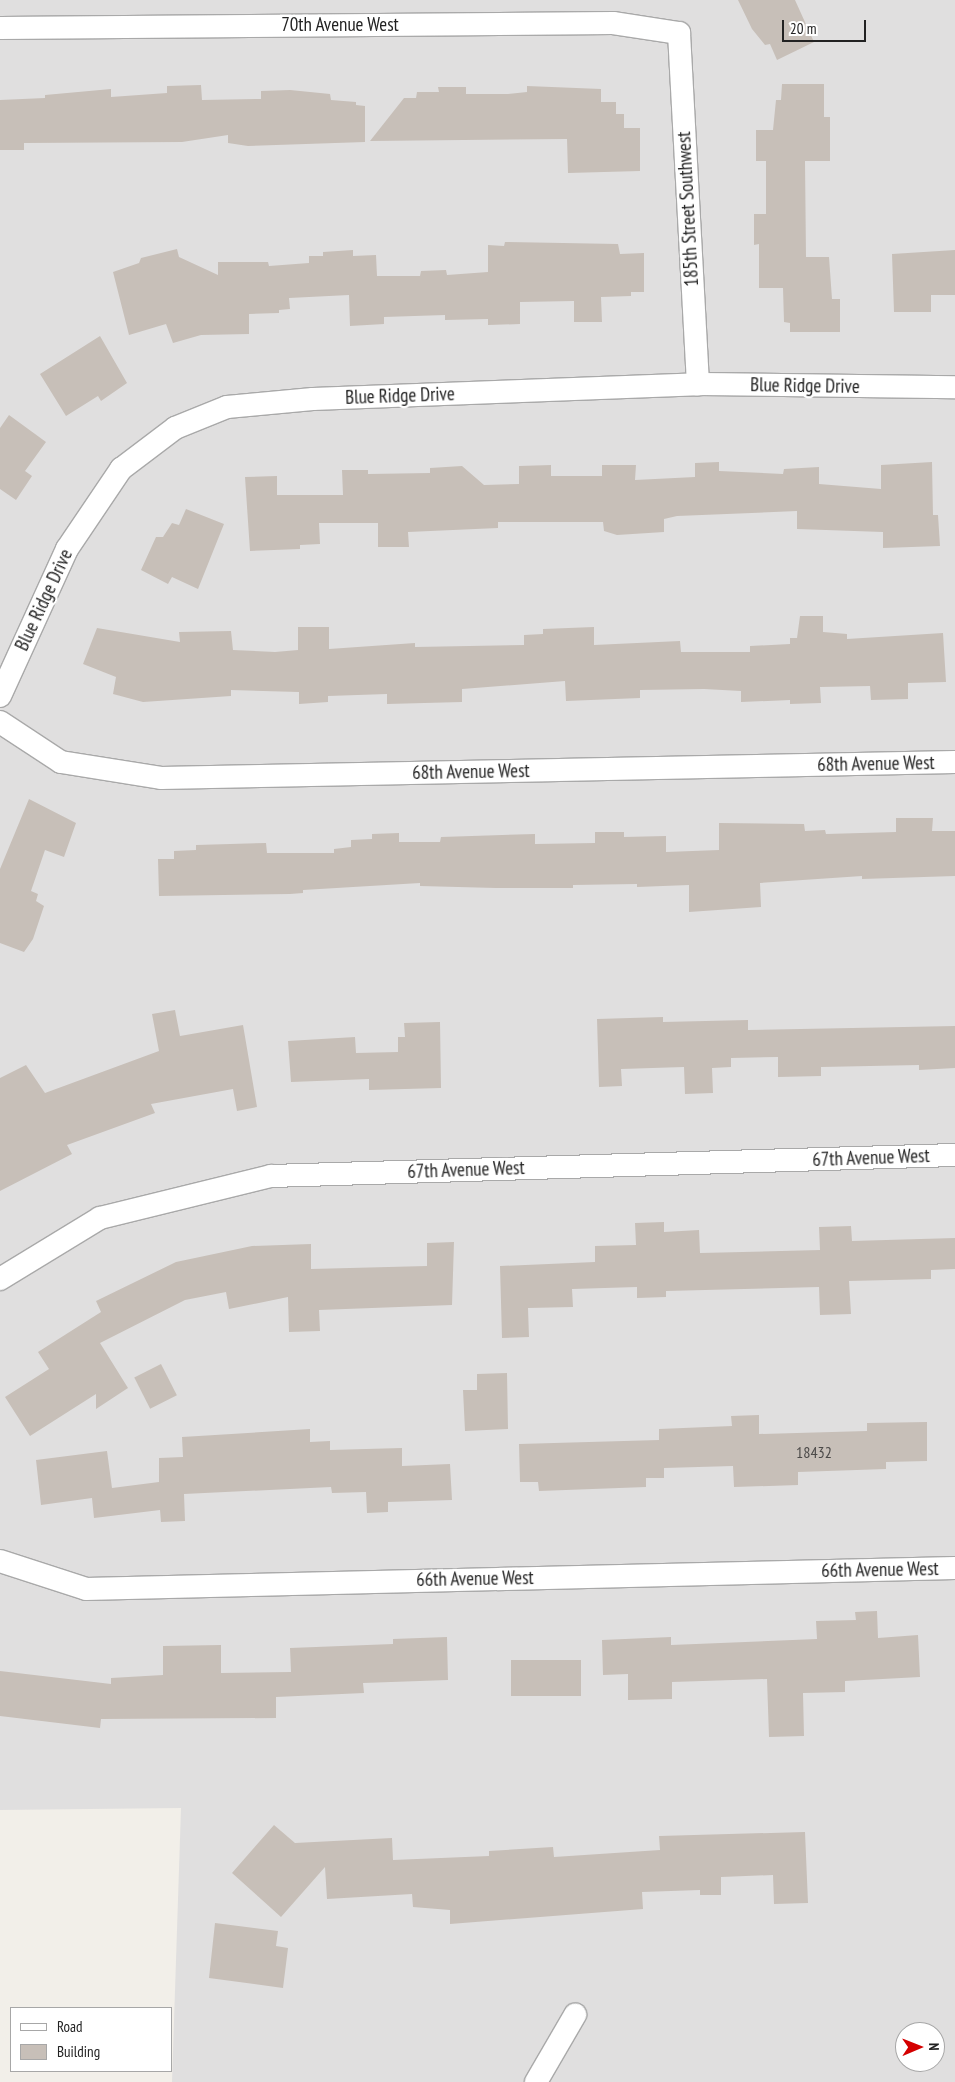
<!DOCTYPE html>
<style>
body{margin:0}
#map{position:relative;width:955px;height:2082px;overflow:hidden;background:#f2efe9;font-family:"PT Sans Narrow",sans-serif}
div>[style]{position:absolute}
.residential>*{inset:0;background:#e0dfdf}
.building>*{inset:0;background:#c7bfb8;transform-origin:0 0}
.roads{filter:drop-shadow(1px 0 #a9a9a9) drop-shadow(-1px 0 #a9a9a9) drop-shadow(0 1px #a9a9a9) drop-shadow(0 -1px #a9a9a9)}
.minor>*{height:22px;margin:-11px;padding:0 11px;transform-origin:11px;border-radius:11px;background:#fff}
span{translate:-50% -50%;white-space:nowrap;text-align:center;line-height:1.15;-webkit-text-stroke:4.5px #fff;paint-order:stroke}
.number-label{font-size:16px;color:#4b4948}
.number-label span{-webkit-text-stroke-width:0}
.street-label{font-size:19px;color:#222}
.legend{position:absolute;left:10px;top:2007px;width:162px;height:65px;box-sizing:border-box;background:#fff;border:1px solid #a7a7a7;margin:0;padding:6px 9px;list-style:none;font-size:15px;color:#222}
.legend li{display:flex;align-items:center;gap:10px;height:25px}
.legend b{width:25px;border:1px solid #a7a7a7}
.north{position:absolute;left:895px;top:2022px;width:50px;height:50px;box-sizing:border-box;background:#fff;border:1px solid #a7a7a7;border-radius:50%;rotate:89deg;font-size:14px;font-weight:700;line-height:20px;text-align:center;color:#222}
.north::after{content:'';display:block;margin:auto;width:18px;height:22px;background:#d40000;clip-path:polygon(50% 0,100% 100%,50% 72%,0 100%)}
.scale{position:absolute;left:782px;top:20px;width:84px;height:22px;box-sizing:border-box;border:2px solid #222;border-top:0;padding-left:6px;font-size:15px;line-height:18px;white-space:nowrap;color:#222;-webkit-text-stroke:4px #fff;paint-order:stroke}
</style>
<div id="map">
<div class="residential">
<div style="clip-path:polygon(evenodd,0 0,955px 0,955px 2082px,172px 2082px,181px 1808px,0 1810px,0 0,905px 2032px,935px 2032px,935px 2062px,905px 2062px,905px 2032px)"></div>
</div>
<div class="building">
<div style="clip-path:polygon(738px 0,795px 0,814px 42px,777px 60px,770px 44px,765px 45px,752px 29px)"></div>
<div style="clip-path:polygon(782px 84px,824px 84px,824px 117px,830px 117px,830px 161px,805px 161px,806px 257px,829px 257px,832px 299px,840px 299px,840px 332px,790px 332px,790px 323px,784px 322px,783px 288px,759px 288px,759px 244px,754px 245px,754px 214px,766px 214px,766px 161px,756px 161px,756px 130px,773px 130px,776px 100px,781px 100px)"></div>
<div style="clip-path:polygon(201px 85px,202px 100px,261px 99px,261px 91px,290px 90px,330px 94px,331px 100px,356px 102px,356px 105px,365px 106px,365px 142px,248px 146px,228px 143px,228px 135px,182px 142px,24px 143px,24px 150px,0 150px,0 100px,45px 98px,45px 95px,111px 89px,111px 97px,167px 93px,167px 86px)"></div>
<div style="clip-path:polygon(527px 86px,601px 89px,601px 102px,616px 102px,616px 114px,624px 114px,624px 128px,640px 128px,640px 171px,568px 173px,567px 139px,370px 141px,404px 98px,416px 98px,417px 92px,439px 92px,438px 87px,466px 87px,466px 94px,508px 94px,527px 92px)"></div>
<div style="clip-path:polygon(505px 242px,618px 244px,620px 254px,644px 253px,644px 292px,631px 292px,631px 296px,601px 297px,602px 322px,574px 322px,574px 301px,520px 302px,520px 324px,488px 325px,488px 319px,445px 320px,445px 315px,384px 317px,384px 324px,350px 326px,349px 295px,289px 298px,290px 309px,279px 310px,279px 313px,249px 314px,249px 334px,201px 335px,173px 343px,166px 324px,129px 335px,113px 272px,139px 263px,141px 258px,177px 249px,179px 257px,218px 275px,218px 262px,268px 262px,269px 266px,309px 263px,309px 256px,323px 256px,323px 252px,353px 250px,353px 256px,376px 255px,377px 276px,420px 276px,421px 271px,446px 270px,447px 275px,488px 272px,488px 245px,504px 246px)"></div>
<div style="clip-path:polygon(955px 250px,955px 295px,931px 295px,931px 312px,894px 312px,892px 254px)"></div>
<div style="clip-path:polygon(100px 336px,127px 383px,101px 401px,98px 396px,66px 416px,40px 374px)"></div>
<div style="clip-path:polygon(9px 415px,46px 442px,25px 471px,32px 476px,16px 500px,0 489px,0 428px)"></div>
<div style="clip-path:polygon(719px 462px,719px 471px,783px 474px,784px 469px,819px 467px,819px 484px,881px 489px,881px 465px,932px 462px,933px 515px,938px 515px,940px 546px,883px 548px,883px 532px,797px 529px,797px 511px,677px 516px,664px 519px,664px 532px,617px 535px,604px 531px,603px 522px,498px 522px,498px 528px,408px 532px,409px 547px,378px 547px,378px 523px,319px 523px,320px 544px,300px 545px,300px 549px,250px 551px,245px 477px,277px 476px,277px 495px,343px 495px,342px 470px,368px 470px,368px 474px,430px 473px,430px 468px,462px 466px,484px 485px,519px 484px,519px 466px,551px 465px,551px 476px,602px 476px,602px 465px,636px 465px,635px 480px,695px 477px,695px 463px)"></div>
<div style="clip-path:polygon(186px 509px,224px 524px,198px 589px,172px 577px,168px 584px,141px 570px,156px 537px,163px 537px,172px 523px,179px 525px)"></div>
<div style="clip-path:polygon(800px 616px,823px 616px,823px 632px,847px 634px,847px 639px,943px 633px,946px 682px,908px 683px,908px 699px,871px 700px,870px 686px,820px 687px,821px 703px,790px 704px,790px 700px,741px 702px,741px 691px,704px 689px,640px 690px,640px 698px,566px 701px,565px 681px,462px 689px,462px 702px,387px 704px,387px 694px,328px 696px,328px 702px,299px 704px,299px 692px,231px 690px,231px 696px,143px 702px,113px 694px,116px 677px,83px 664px,97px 628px,180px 642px,179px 632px,231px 631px,233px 650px,275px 652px,298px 650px,298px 627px,329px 627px,329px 649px,415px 643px,415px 647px,524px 645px,524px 635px,543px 634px,543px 629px,594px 627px,594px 645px,680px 641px,681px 652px,750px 652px,750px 646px,790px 644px,790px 638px,797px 638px)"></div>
<div style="clip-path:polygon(29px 799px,76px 823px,64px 857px,45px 850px,31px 891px,38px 894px,36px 901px,44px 906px,33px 939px,24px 952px,0 943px,0 869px)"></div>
<div style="clip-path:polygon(896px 818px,933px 818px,932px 831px,955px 831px,955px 876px,862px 879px,862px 876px,760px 883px,761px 907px,689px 912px,689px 885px,637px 887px,637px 884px,573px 885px,573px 888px,496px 888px,420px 886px,420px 883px,303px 890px,303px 893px,290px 894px,159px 896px,158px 859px,174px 859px,174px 851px,196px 850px,196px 845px,266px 843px,267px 853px,334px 853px,334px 849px,351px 847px,351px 840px,372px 839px,372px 834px,399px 833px,399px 842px,440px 842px,441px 837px,535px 834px,535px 844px,595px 843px,595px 832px,624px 832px,624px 837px,666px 836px,666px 852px,719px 850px,719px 823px,804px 824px,805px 831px,825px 830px,826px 834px,896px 832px)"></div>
<div style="clip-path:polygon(175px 1010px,180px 1036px,243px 1025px,257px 1107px,237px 1111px,233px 1089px,151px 1104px,155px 1113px,67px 1145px,72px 1154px,0 1191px,0 1078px,26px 1065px,45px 1093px,159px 1051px,152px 1014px)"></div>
<div style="clip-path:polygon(663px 1017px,663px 1022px,748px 1020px,748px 1030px,955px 1026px,955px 1068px,919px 1070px,919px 1065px,821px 1067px,821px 1076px,778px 1077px,778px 1057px,731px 1058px,731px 1067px,712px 1068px,713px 1093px,685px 1094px,684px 1067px,621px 1069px,622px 1086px,599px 1087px,597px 1019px)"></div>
<div style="clip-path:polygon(440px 1022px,441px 1088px,369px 1090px,369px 1079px,291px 1082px,288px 1041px,355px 1037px,356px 1053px,398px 1052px,398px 1037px,405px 1037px,404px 1023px)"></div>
<div style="clip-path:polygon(664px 1222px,664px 1232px,699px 1230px,700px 1253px,820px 1250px,819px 1227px,851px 1226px,852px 1241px,955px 1238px,955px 1269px,931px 1270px,931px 1279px,849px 1281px,851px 1314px,820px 1315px,819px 1287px,666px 1291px,666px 1297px,637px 1298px,637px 1287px,572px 1289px,573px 1307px,528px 1308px,529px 1337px,502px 1338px,500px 1266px,595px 1262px,595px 1246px,636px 1245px,635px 1223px)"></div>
<div style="clip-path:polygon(454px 1242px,452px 1305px,319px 1310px,320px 1331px,289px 1332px,288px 1297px,229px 1309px,226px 1292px,185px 1300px,100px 1343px,128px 1388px,96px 1409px,96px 1394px,30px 1436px,5px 1397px,49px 1369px,38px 1352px,101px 1312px,96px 1301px,176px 1262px,252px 1246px,311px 1244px,311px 1269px,427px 1266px,427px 1243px)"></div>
<div style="left:161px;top:1364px;width:35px;height:30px;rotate:63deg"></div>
<div style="clip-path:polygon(507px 1373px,508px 1429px,465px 1431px,463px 1390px,477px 1390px,477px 1374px)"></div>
<div style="clip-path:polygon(759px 1415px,759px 1434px,867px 1431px,867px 1423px,927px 1422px,927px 1461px,886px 1462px,886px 1469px,798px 1472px,798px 1485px,734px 1487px,733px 1466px,664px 1468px,664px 1478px,646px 1478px,646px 1487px,539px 1491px,538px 1482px,520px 1482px,519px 1444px,659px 1440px,659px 1429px,732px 1426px,731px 1416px)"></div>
<div style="clip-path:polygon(310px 1429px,310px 1442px,330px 1441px,330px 1450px,402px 1448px,402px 1466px,450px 1464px,452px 1500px,388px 1502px,388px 1512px,367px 1513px,366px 1492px,332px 1493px,331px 1487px,184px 1494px,185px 1521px,161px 1522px,160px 1510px,94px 1518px,92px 1498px,41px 1505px,36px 1460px,107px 1451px,112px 1488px,159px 1482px,159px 1458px,183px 1457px,182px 1437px)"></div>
<div style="clip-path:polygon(877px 1611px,878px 1638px,918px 1635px,920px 1677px,845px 1681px,845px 1692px,803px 1693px,804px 1736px,769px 1737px,767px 1679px,672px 1682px,672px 1699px,628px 1700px,628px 1674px,603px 1675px,602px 1640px,671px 1637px,671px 1645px,817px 1639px,816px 1621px,856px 1620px,855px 1612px)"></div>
<div style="clip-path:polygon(447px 1637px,448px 1680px,363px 1683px,364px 1693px,276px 1697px,276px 1718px,101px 1719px,100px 1728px,0 1716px,0 1671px,111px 1684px,111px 1678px,163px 1675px,163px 1646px,221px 1645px,221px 1673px,291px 1672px,290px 1648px,393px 1644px,393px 1639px)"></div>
<div style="left:581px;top:1660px;width:36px;height:70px;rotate:90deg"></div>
<div style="clip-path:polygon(274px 1825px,295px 1843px,392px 1838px,393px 1860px,489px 1856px,489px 1851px,553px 1847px,554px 1857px,660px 1850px,659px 1836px,805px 1832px,808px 1903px,774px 1904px,773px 1875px,721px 1877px,721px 1895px,700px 1895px,700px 1890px,642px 1892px,643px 1909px,450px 1924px,450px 1910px,413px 1907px,412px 1894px,327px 1899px,325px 1867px,281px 1917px,232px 1873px)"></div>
<div style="clip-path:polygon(215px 1923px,278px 1931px,276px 1946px,288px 1948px,283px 1988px,209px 1978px)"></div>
</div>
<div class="roads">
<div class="minor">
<div style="left:0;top:28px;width:613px;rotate:-0.47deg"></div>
<div style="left:613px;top:23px;width:67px;rotate:8.6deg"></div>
<div style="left:679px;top:33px;width:352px;rotate:86.9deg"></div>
<div style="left:0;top:696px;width:162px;rotate:-65.5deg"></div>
<div style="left:67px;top:549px;width:97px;rotate:-56deg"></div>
<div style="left:121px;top:469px;width:68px;rotate:-37.2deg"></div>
<div style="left:175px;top:428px;width:56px;rotate:-22deg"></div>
<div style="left:227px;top:407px;width:86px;rotate:-5.3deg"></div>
<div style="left:313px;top:399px;width:385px;rotate:-2.2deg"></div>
<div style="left:698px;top:384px;width:257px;rotate:0.7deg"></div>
<div style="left:0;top:722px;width:73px;rotate:33.3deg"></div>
<div style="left:61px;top:762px;width:101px;rotate:9.1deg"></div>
<div style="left:161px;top:778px;width:794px;rotate:-1.15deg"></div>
<div style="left:0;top:1279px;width:117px;rotate:-31.4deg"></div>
<div style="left:100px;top:1218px;width:176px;rotate:-13.8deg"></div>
<div style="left:271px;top:1176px;width:684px;rotate:-1.76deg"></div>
<div style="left:0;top:1561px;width:90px;rotate:18deg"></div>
<div style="left:86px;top:1589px;width:869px;rotate:-1.38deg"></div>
<div style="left:536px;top:2082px;width:78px;rotate:-59.8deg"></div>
</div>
</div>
<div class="number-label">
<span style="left:814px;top:1452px">18432</span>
</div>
<div class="street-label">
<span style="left:340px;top:25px">70th Avenue West</span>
<span style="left:688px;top:209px;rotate:-93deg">185th Street Southwest</span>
<span style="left:805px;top:386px;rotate:1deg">Blue Ridge Drive</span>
<span style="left:400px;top:396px;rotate:-2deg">Blue Ridge Drive</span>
<span style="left:44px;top:600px;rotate:-65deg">Blue Ridge Drive</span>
<span style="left:876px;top:764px;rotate:-1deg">68th Avenue West</span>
<span style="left:471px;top:772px;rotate:-1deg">68th Avenue West</span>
<span style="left:871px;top:1158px;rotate:-2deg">67th Avenue West</span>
<span style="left:466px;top:1170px;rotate:-2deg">67th Avenue West</span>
<span style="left:880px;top:1570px;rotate:-1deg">66th Avenue West</span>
<span style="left:475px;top:1579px;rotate:-1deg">66th Avenue West</span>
</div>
<ul class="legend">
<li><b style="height:6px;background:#fff"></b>Road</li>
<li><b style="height:14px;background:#c7bfb8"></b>Building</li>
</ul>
<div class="north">N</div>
<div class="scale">20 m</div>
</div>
